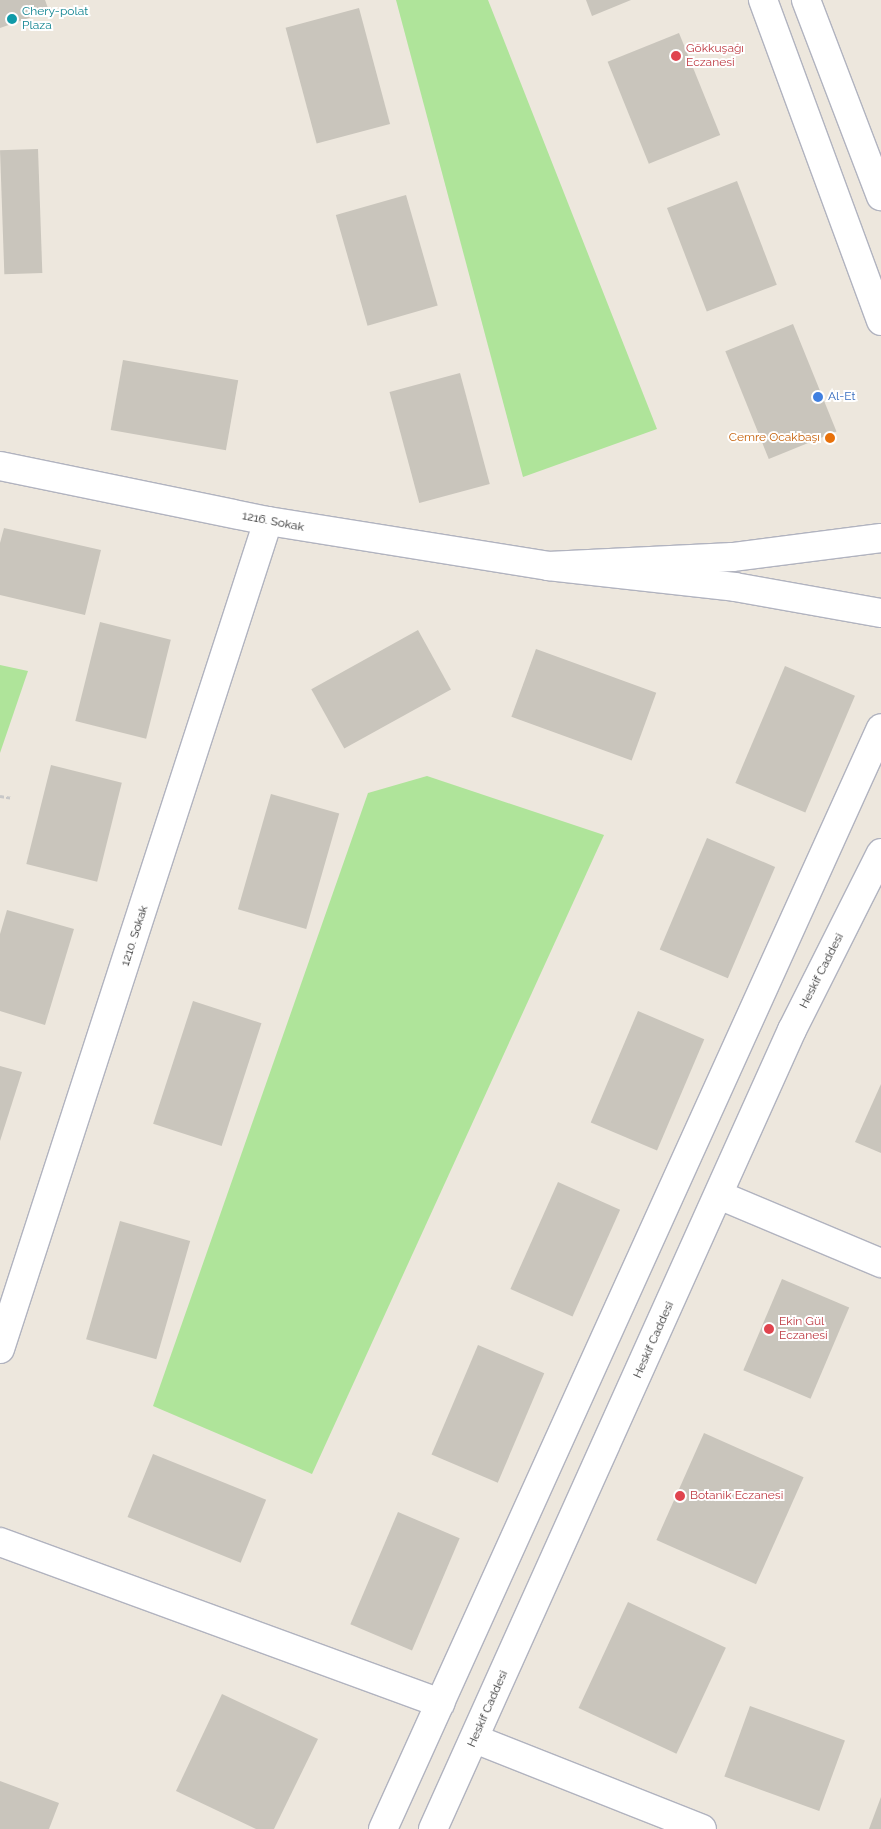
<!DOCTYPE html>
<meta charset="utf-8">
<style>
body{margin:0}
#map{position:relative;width:881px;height:1829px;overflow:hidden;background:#ede7dd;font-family:Raleway,sans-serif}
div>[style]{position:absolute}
.green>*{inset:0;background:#afe49a}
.building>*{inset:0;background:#c9c5bc;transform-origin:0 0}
.path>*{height:3px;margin-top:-1.5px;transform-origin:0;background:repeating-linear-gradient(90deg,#c8c8c8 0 4px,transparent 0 6.5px)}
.roads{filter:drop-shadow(1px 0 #b1b3bf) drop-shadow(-1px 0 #b1b3bf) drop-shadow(0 1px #b1b3bf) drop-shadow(0 -1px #b1b3bf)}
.minor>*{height:28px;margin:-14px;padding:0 14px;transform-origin:14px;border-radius:14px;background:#fff}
.tertiary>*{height:28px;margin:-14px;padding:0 14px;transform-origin:14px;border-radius:14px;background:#fff}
.secondary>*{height:28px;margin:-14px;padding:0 14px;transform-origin:14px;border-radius:14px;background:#fff}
.dots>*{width:14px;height:14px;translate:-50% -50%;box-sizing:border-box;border:2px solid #fff;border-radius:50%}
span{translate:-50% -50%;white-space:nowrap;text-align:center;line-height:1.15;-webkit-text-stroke:4px #fff;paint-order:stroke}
.culture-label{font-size:12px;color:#0d838f}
.left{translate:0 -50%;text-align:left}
.health-label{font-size:12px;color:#be3a42}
.shop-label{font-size:12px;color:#366cbe}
.food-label{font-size:12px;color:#c56008}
.right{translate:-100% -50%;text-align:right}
.street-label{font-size:12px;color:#2b2b2b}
</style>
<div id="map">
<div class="green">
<div style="clip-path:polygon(396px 0,488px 0,657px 429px,523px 477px)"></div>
<div style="clip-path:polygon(0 665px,28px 671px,0 753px)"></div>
<div style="clip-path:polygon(427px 776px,604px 835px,312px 1474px,153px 1406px,368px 793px)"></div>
</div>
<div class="building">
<div style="clip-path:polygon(0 0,45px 0,49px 11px,0 28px)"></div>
<div style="clip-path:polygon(586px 0,631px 0,592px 16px)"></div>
<div style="left:359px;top:8px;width:120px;height:76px;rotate:75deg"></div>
<div style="left:679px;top:33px;width:110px;height:77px;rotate:68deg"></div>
<div style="left:38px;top:149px;width:124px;height:38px;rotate:88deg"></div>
<div style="left:737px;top:181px;width:111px;height:75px;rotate:69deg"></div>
<div style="left:406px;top:195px;width:115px;height:73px;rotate:74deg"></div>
<div style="left:793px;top:324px;width:116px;height:73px;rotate:68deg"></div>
<div style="left:123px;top:360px;width:117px;height:71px;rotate:10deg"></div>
<div style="left:460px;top:373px;width:115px;height:73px;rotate:75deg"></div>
<div style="clip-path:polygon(4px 528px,101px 550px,85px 615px,0 595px,0 543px)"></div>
<div style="left:100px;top:622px;width:73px;height:102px;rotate:14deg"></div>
<div style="left:418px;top:630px;width:68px;height:122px;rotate:61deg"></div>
<div style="left:536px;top:649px;width:128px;height:72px;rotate:20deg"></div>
<div style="left:785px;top:666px;width:76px;height:127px;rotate:23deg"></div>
<div style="left:51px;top:765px;width:73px;height:102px;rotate:14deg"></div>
<div style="left:271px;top:794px;width:71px;height:120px;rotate:16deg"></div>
<div style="left:707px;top:838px;width:74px;height:121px;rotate:23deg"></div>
<div style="clip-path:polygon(7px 910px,74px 929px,45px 1025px,0 1011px,0 934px)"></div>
<div style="left:193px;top:1001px;width:72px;height:129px;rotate:18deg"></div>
<div style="left:638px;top:1011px;width:72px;height:121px;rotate:23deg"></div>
<div style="clip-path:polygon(0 1066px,22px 1072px,0 1141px)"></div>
<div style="clip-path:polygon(881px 1084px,881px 1153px,855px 1142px)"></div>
<div style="left:558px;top:1182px;width:68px;height:117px;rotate:24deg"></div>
<div style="left:120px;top:1221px;width:73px;height:123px;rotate:16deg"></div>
<div style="left:782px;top:1279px;width:73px;height:99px;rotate:23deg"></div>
<div style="left:478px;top:1345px;width:72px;height:119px;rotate:23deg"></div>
<div style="left:704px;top:1433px;width:109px;height:117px;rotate:24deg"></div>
<div style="left:153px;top:1454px;width:122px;height:68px;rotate:22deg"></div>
<div style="left:398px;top:1512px;width:67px;height:122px;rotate:23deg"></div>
<div style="left:628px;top:1602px;width:108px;height:117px;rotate:25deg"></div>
<div style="clip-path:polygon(222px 1694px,318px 1739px,274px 1829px,256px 1829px,176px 1791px)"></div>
<div style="left:750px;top:1706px;width:101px;height:75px;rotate:20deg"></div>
<div style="clip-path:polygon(0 1781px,59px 1803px,49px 1829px,0 1829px)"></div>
<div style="clip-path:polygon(881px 1797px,881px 1829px,869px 1829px)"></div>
</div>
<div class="path">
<div style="left:0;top:796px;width:12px;rotate:9deg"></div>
</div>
<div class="roads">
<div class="minor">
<div style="left:719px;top:1195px;width:176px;rotate:22.8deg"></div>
<div style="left:0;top:1349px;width:870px;rotate:-72.06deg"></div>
<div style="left:0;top:1542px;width:469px;rotate:20.1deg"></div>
<div style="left:475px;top:1739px;width:244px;rotate:21.6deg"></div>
</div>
<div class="tertiary">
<div style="left:0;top:466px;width:274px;rotate:11.6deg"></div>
<div style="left:268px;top:521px;width:284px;rotate:9.1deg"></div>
<div style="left:881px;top:538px;width:150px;rotate:172.7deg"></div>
<div style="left:732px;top:557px;width:184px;rotate:177.2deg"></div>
<div style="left:548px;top:566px;width:188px;rotate:6.4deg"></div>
<div style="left:735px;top:587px;width:148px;rotate:10.1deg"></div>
</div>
<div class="secondary">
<div style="left:763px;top:0;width:342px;rotate:69.8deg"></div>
<div style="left:806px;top:0;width:210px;rotate:69.1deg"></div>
<div style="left:383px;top:1829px;width:1208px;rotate:-65.66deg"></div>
<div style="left:433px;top:1829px;width:876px;rotate:-65.81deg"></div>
<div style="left:792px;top:1030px;width:198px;rotate:-63.3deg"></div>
</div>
</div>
<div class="dots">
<div style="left:12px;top:19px;background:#0f9aa8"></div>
<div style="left:676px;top:56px;background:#e0444e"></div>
<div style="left:818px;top:397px;background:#3f7fe0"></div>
<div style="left:830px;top:438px;background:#e8710a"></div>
<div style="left:769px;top:1329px;background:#e0444e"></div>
<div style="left:680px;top:1496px;background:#e0444e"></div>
</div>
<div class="culture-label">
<span class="left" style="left:22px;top:19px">Chery-polat<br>Plaza</span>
</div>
<div class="health-label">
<span class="left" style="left:686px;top:56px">Gökkuşağı<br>Eczanesi</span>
<span class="left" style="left:779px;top:1329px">Ekin Gül<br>Eczanesi</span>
<span class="left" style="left:690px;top:1496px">Botanik Eczanesi</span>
</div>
<div class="shop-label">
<span class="left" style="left:828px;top:397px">Al-Et</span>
</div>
<div class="food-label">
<span class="right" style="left:820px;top:438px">Cemre Ocakbaşı</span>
</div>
<div class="street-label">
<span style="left:273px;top:522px;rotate:11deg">1216. Sokak</span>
<span style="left:135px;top:936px;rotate:-72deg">1210. Sokak</span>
<span style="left:822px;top:971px;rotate:-63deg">Heskif Caddesi</span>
<span style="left:654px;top:1340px;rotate:-66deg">Heskif Caddesi</span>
<span style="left:488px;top:1709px;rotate:-66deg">Heskif Caddesi</span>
</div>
</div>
